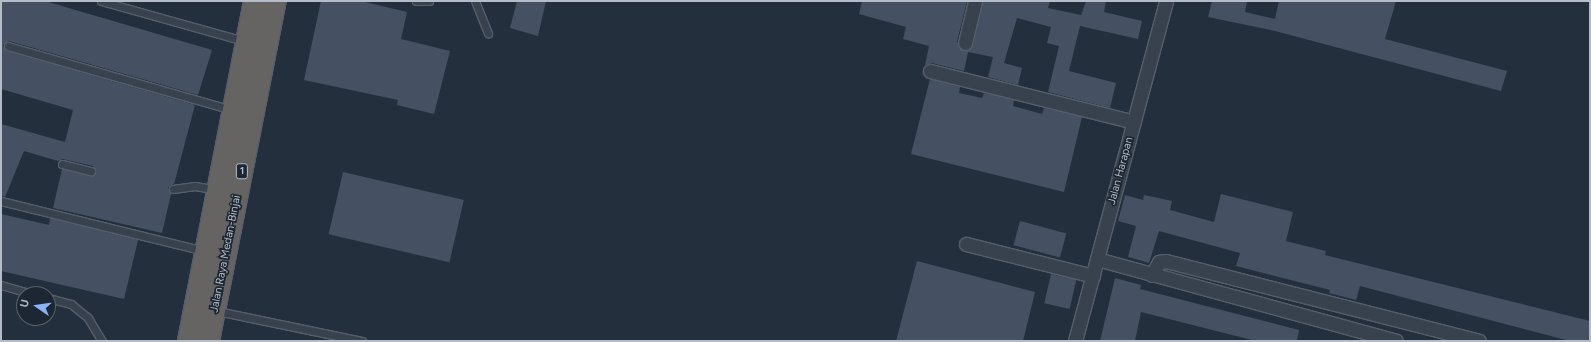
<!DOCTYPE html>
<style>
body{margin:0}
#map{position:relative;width:1591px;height:342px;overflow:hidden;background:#242f3e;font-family:Figtree,sans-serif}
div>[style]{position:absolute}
.building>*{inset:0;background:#455162;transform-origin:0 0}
.roads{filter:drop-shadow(1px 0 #565f6c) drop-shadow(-1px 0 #565f6c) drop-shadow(0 1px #565f6c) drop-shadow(0 -1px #565f6c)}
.service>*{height:7px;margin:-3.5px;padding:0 3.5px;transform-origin:3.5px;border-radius:3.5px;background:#38414e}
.minor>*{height:13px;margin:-6.5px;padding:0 6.5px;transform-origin:6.5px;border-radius:6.5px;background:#38414e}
.trunk>*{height:22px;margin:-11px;padding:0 11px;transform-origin:11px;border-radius:11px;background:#656462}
span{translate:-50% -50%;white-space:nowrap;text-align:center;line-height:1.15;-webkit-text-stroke:3.5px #1d2633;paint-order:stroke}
.shield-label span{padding:1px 3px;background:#1d2633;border:1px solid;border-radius:3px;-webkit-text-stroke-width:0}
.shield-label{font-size:10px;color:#b4bcc9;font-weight:700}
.street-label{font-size:11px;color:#b4bcc9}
.frame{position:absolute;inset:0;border:2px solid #b4bcc9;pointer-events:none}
.north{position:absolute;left:16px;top:286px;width:40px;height:40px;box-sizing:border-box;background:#1d2633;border:1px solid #59626f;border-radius:50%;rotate:283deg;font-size:11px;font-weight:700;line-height:16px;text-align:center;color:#b4bcc9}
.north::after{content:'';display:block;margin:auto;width:14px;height:18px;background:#8ab4f8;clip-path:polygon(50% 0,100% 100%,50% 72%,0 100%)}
</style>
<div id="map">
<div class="building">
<div style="clip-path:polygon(1px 1px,45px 1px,212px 50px,198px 95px,9px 41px,3px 45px,7px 51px,195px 105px,174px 184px,168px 187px,171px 194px,162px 233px,53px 208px,62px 169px,90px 176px,96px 172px,93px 166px,63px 159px,58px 161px,24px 151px,5px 197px,1px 196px,1px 124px,65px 142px,73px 110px,1px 89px)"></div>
<div style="clip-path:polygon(321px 1px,361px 1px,407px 12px,401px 39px,450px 51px,434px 114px,397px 105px,398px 100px,304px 80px)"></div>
<div style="clip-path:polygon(517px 1px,546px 1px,538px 36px,510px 28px)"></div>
<div style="clip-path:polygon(862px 1px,967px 1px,957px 42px,964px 51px,973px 45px,983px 1px,1050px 1px,1048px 8px,1081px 15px,1086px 1px,1106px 1px,1104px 12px,1142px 21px,1138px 39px,1080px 26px,1069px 71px,1116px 83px,1110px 108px,1048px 92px,1059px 46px,1047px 43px,1051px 27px,1017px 18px,1004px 63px,1022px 68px,1018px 85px,988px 77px,993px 57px,968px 52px,964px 71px,932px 63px,925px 65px,929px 46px,903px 39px,906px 27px,859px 14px)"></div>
<div style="clip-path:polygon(1212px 1px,1247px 1px,1245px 12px,1275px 19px,1279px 1px,1396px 1px,1385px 39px,1507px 71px,1501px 91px,1275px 31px,1208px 17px)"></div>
<div style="clip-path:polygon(930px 79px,960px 87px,959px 93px,982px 98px,984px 93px,1014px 100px,1013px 106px,1042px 114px,1044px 108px,1082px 117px,1064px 192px,911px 154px)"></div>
<div style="left:343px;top:172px;width:124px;height:64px;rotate:13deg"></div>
<div style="clip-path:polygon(1221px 194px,1293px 212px,1286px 241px,1326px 251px,1325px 255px,1590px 321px,1590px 341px,1570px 341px,1360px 286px,1356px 300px,1329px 293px,1330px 290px,1236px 266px,1240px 253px,1159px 231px,1149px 263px,1128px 257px,1136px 226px,1118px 221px,1125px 195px,1143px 200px,1144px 195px,1172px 201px,1170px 210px,1214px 222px)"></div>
<div style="clip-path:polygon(1px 214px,49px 225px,50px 218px,138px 240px,124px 299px,1px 271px)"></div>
<div style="left:1020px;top:221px;width:48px;height:25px;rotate:15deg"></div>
<div style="clip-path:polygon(917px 261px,1035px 292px,1023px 341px,896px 341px)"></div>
<div style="left:1051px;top:274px;width:26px;height:30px;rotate:13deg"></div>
<div style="clip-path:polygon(1115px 278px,1141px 285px,1140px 289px,1299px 330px,1297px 341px,1256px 341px,1141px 312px,1135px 341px,1100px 341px)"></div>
</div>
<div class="roads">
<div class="service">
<div style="left:101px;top:1px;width:148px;rotate:15.6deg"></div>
<div style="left:416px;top:1px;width:13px"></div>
<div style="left:475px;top:1px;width:35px;rotate:68deg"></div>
<div style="left:8px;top:46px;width:233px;rotate:15.9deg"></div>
<div style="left:62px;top:164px;width:30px;rotate:14deg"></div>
<div style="left:173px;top:189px;width:22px;rotate:-8deg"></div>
<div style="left:195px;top:186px;width:22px;rotate:10deg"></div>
<div style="left:1px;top:201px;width:210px;rotate:13.8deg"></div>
<div style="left:1px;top:285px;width:33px;rotate:16deg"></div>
<div style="left:48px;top:298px;width:24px;rotate:15deg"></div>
<div style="left:71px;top:304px;width:22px;rotate:39deg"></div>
<div style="left:88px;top:318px;width:27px;rotate:59deg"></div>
<div style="left:217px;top:311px;width:148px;rotate:11.7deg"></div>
</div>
<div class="minor">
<div style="left:965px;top:43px;width:43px;rotate:-76.6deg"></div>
<div style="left:930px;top:71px;width:210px;rotate:14deg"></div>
<div style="left:966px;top:244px;width:131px;rotate:14.1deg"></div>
<div style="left:1097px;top:259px;width:310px;rotate:15.3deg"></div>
<div style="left:1152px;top:275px;width:15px;rotate:-62deg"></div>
<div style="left:1159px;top:262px;width:7px;rotate:-8deg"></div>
<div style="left:1166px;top:261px;width:323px;rotate:14.3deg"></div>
<div style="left:1075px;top:341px;width:352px;rotate:-75deg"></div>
</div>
<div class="trunk">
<div style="left:189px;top:341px;width:346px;rotate:-79deg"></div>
<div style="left:208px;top:341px;width:347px;rotate:-78.9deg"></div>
</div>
</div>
<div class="shield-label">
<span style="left:242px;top:171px">1</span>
</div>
<div class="street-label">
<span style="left:1121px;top:171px;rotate:-75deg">Jalan Harapan</span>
<span style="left:226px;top:254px;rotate:-79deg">Jalan Raya Medan-Binjai</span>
</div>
<div class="frame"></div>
<div class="north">U</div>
</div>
